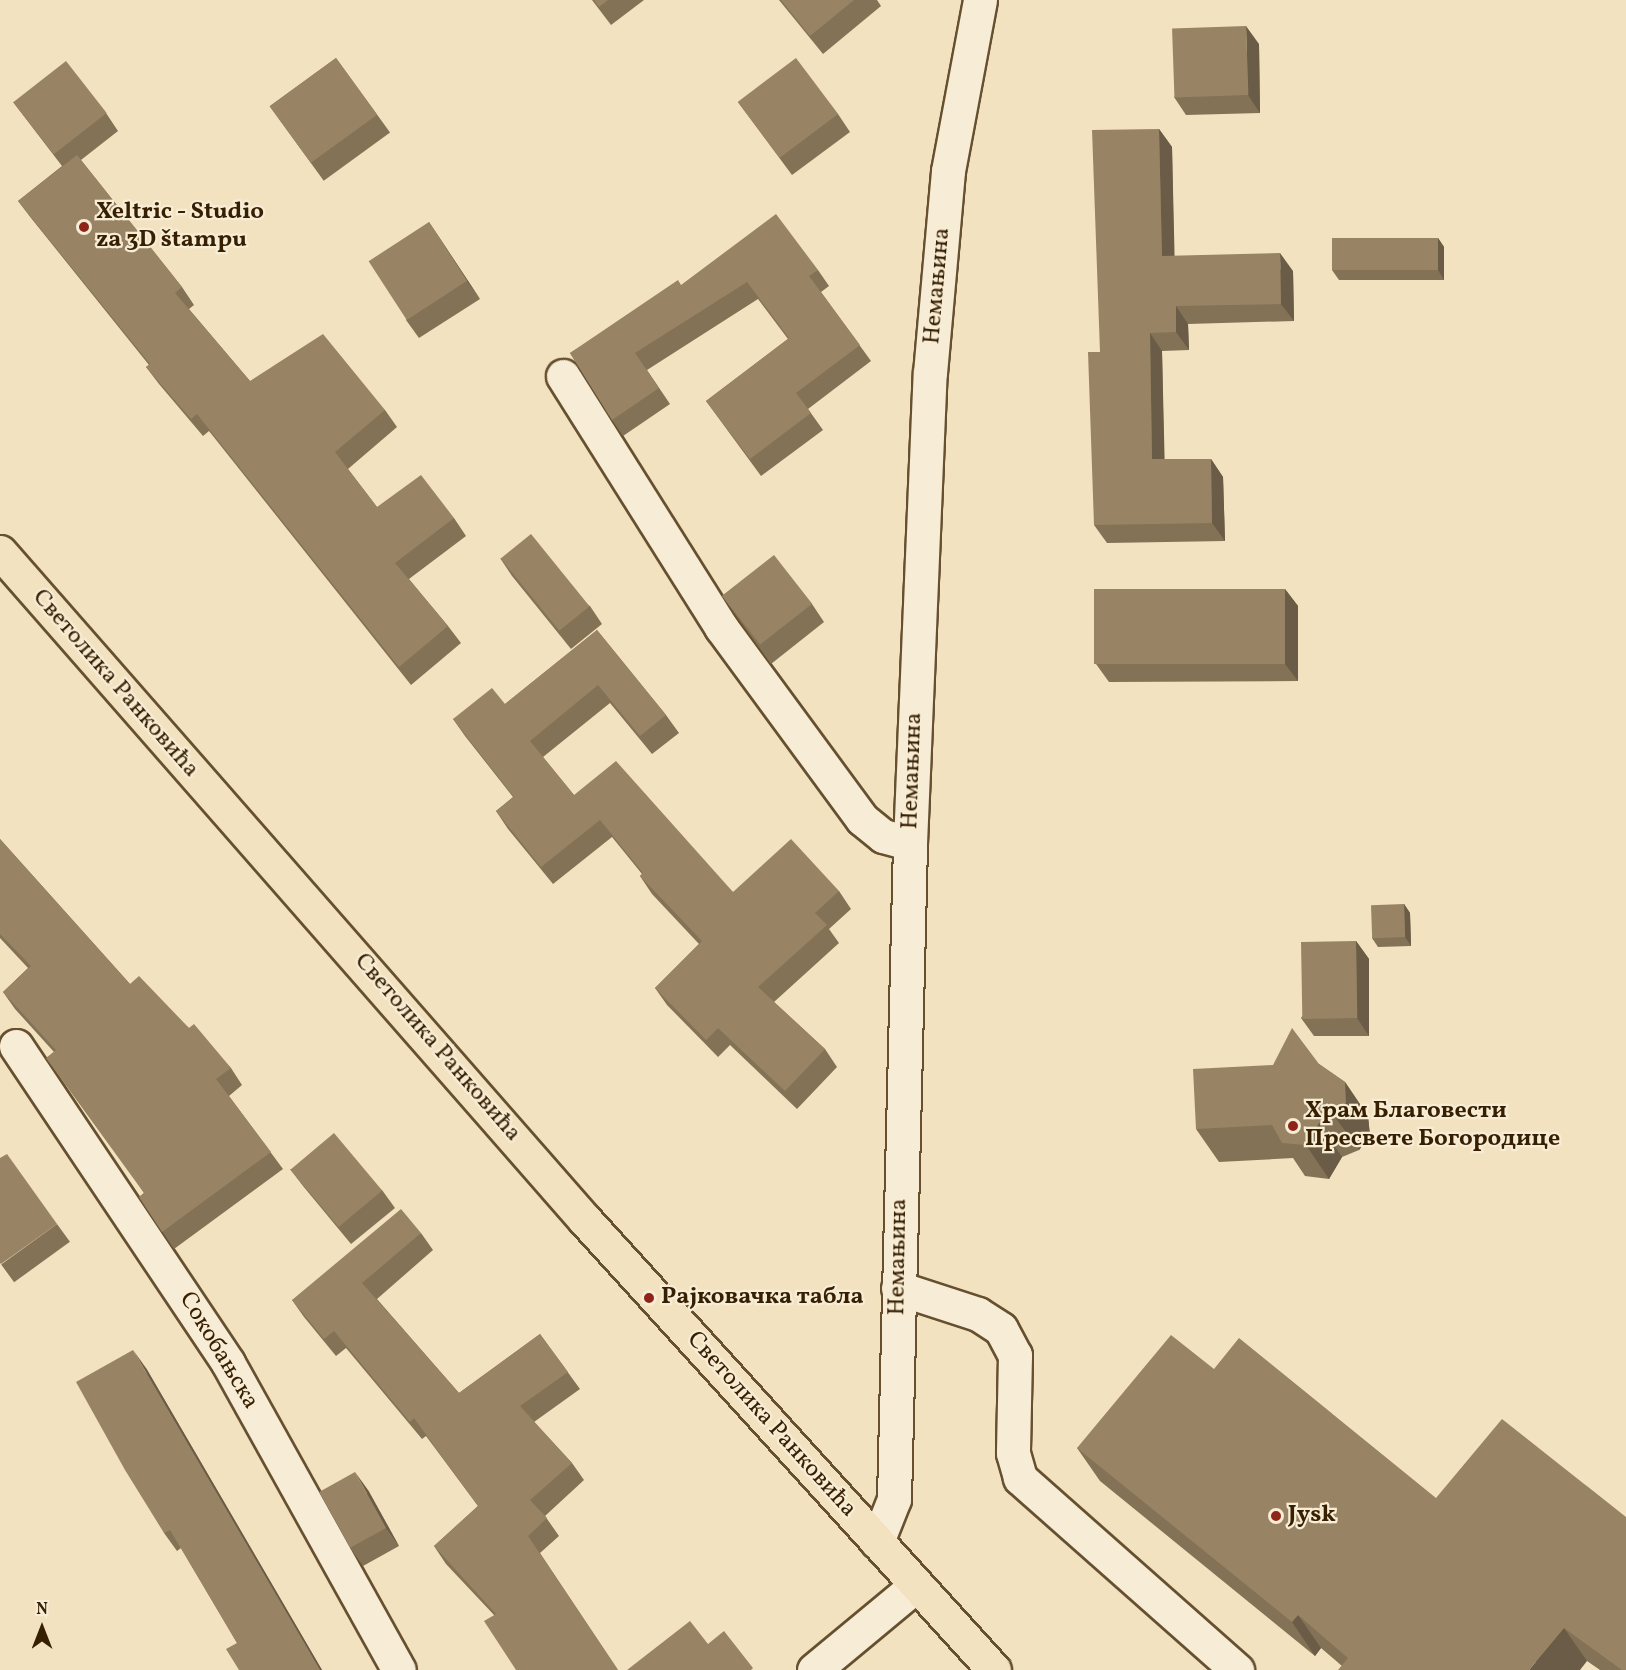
<!DOCTYPE html>
<meta charset="utf-8">
<style>
body{margin:0}
#map{position:relative;width:1626px;height:1670px;overflow:hidden;background:#f2e2bf;font-family:Vollkorn,serif}
div>[style]{position:absolute}
.roads{filter:drop-shadow(2px 0 #665030) drop-shadow(-2px 0 #665030) drop-shadow(0 2px #665030) drop-shadow(0 -2px #665030)}
.minor>*{height:33px;margin:-16.5px;padding:0 16.5px;transform-origin:16.5px;border-radius:16.5px;background:#f7ecd5}
.major>*{height:33px;margin:-16.5px;padding:0 16.5px;transform-origin:16.5px;border-radius:16.5px;background:#f2e2bf}
.wall>*{inset:0;background:#837256;transform-origin:0 0}
.shaded-wall>*{inset:0;background:#6a5c46}
.building>*{inset:0;background:#988464;transform-origin:0 0}
.dots>*{width:16px;height:16px;translate:-50% -50%;box-sizing:border-box;border:3px solid #f7ecd5;border-radius:50%}
span{translate:-50% -50%;white-space:nowrap;text-align:center;line-height:1.15;-webkit-text-stroke:4.5px #f7ecd5;paint-order:stroke}
.poi-label{font-size:24px;color:#371f01;font-weight:700}
.left{translate:0 -50%;text-align:left}
.street-label{font-size:24px;color:#371f01}
.north{position:absolute;left:12px;top:1598px;width:60px;height:60px;-webkit-text-stroke:4px #f7ecd5;paint-order:stroke;rotate:0deg;font-size:16px;font-weight:700;line-height:24px;text-align:center;color:#371f01}
.north::after{content:'';display:block;margin:auto;width:21px;height:27px;background:#371f01;clip-path:polygon(50% 0,100% 100%,50% 72%,0 100%)}
</style>
<div id="map">
<div class="roads">
<div class="minor">
<div style="left:563px;top:376px;width:297px;rotate:57.8deg"></div>
<div style="left:721px;top:627px;width:238px;rotate:53.7deg"></div>
<div style="left:862px;top:819px;width:27px;rotate:39deg"></div>
<div style="left:883px;top:836px;width:28px;rotate:15deg"></div>
<div style="left:16px;top:1046px;width:381px;rotate:56.2deg"></div>
<div style="left:228px;top:1363px;width:351px;rotate:60.9deg"></div>
<div style="left:898px;top:1288px;width:84px;rotate:18deg"></div>
<div style="left:978px;top:1314px;width:27px;rotate:33deg"></div>
<div style="left:1001px;top:1329px;width:30px;rotate:62deg"></div>
<div style="left:1015px;top:1355px;width:98px;rotate:91.2deg"></div>
<div style="left:1013px;top:1453px;width:26px;rotate:74deg"></div>
<div style="left:1020px;top:1478px;width:290px;rotate:41.5deg"></div>
<div style="left:877px;top:1542px;width:46px;rotate:-68.4deg"></div>
<div style="left:894px;top:1499px;width:656px;rotate:-88.6deg"></div>
<div style="left:910px;top:843px;width:470px;rotate:-87.6deg"></div>
<div style="left:930px;top:373px;width:203px;rotate:-84.9deg"></div>
<div style="left:948px;top:171px;width:174px;rotate:-79.4deg"></div>
<div style="left:814px;top:1670px;width:131px;rotate:-39.7deg"></div>
</div>
<div class="major">
<div style="left:0;top:552px;width:888px;rotate:48.79deg"></div>
<div style="left:585px;top:1220px;width:608px;rotate:47.73deg"></div>
</div>
</div>
<div class="wall">
<div style="clip-path:polygon(592px 0,644px 0,611px 25px)"></div>
<div style="clip-path:polygon(779px 0,877px 0,881px 6px,823px 54px)"></div>
<div style="clip-path:polygon(1259px 44px,1260px 113px,1186px 115px,1174px 97px)"></div>
<div style="left:336px;top:58px;width:92px;height:82px;rotate:54deg"></div>
<div style="clip-path:polygon(13px 102px,106px 113px,118px 131px,81px 160px,182px 287px,194px 305px,189px 309px,250px 381px,385px 410px,397px 427px,348px 469px,377px 507px,454px 518px,466px 536px,409px 579px,448px 626px,461px 643px,411px 685px,209px 431px,203px 436px,159px 384px,146px 367px,149px 365px,31px 218px,18px 201px,62px 166px,26px 119px)"></div>
<div style="clip-path:polygon(738px 102px,838px 114px,850px 132px,792px 175px)"></div>
<div style="clip-path:polygon(1159px 129px,1172px 147px,1174px 256px,1293px 271px,1294px 321px,1188px 324px,1189px 350px,1162px 351px,1164px 459px,1211px 459px,1223px 477px,1225px 541px,1107px 543px,1094px 525px,1100px 352px)"></div>
<div style="clip-path:polygon(429px 222px,480px 299px,419px 338px,406px 320px)"></div>
<div style="clip-path:polygon(1438px 238px,1444px 247px,1444px 280px,1339px 280px,1332px 270px)"></div>
<div style="clip-path:polygon(818px 270px,829px 286px,821px 292px,871px 361px,808px 409px,823px 430px,761px 476px,706px 401px,788px 339px,758px 299px,647px 370px,670px 404px,623px 436px,612px 420px,570px 353px,681px 285px)"></div>
<div style="clip-path:polygon(500px 558px,590px 606px,602px 624px,571px 649px,512px 576px)"></div>
<div style="clip-path:polygon(1285px 589px,1298px 606px,1298px 681px,1109px 682px,1096px 664px)"></div>
<div style="clip-path:polygon(722px 596px,812px 604px,824px 622px,771px 664px)"></div>
<div style="clip-path:polygon(597px 630px,666px 715px,679px 733px,652px 754px,610px 703px,543px 757px,574px 795px,733px 892px,839px 891px,851px 909px,829px 929px,839px 943px,774px 1002px,825px 1049px,837px 1067px,797px 1109px,730px 1045px,718px 1057px,667px 1005px,655px 988px,699px 944px,652px 894px,640px 876px,642px 874px,612px 837px,553px 884px,508px 829px,496px 811px,513px 797px,465px 736px,453px 719px,505px 704px)"></div>
<div style="clip-path:polygon(0 839px,130px 984px,189px 1028px,231px 1068px,242px 1085px,229px 1096px,283px 1169px,174px 1249px,139px 1197px,144px 1193px,54px 1052px,15px 1009px,3px 992px,28px 968px,0 938px)"></div>
<div style="clip-path:polygon(1404px 904px,1410px 913px,1411px 946px,1378px 947px,1372px 938px)"></div>
<div style="clip-path:polygon(1356px 941px,1369px 959px,1369px 1036px,1314px 1036px,1301px 1018px)"></div>
<div style="clip-path:polygon(1319px 1064px,1345px 1082px,1368px 1116px,1370px 1136px,1359px 1150px,1342px 1157px,1329px 1179px,1305px 1176px,1293px 1158px,1219px 1162px,1196px 1129px)"></div>
<div style="clip-path:polygon(290px 1169px,382px 1190px,395px 1208px,351px 1244px,303px 1186px)"></div>
<div style="left:57px;top:1224px;width:22px;height:69px;rotate:54deg"></div>
<div style="clip-path:polygon(421px 1233px,433px 1250px,377px 1299px,459px 1393px,540px 1334px,580px 1389px,534px 1422px,572px 1463px,584px 1480px,545px 1516px,559px 1536px,540px 1553px,618px 1670px,494px 1615px,446px 1564px,434px 1546px,478px 1506px,426px 1436px,422px 1439px,346px 1348px,336px 1356px,304px 1317px,292px 1300px)"></div>
<div style="clip-path:polygon(146px 1368px,322px 1670px,239px 1670px,237px 1643px,181px 1548px,177px 1551px,164px 1533px)"></div>
<div style="clip-path:polygon(1214px 1369px,1626px 1670px,1600px 1670px,1587px 1661px,1342px 1666px,1321px 1648px,1315px 1656px,1100px 1481px,1077px 1448px)"></div>
<div style="clip-path:polygon(368px 1490px,399px 1546px,363px 1566px,350px 1548px)"></div>
</div>
<div class="shaded-wall">
<div style="clip-path:polygon(1246px 26px,1259px 44px,1260px 113px,1248px 95px)"></div>
<div style="clip-path:polygon(1159px 129px,1172px 147px,1175px 274px,1162px 256px)"></div>
<div style="clip-path:polygon(429px 222px,441px 240px,480px 299px,467px 281px)"></div>
<div style="clip-path:polygon(1438px 238px,1444px 247px,1444px 280px,1438px 270px)"></div>
<div style="clip-path:polygon(1280px 253px,1293px 271px,1294px 321px,1281px 304px)"></div>
<div style="clip-path:polygon(1176px 306px,1188px 324px,1189px 350px,1176px 332px)"></div>
<div style="clip-path:polygon(1150px 333px,1162px 351px,1165px 476px,1152px 459px)"></div>
<div style="clip-path:polygon(1211px 459px,1223px 477px,1225px 541px,1212px 523px)"></div>
<div style="clip-path:polygon(1285px 589px,1298px 606px,1298px 681px,1285px 664px)"></div>
<div style="clip-path:polygon(1404px 904px,1410px 913px,1411px 946px,1405px 937px)"></div>
<div style="clip-path:polygon(1356px 941px,1369px 959px,1369px 1036px,1357px 1018px)"></div>
<div style="clip-path:polygon(1345px 1082px,1368px 1116px,1370px 1136px,1359px 1150px,1335px 1117px)"></div>
<div style="clip-path:polygon(1319px 1123px,1342px 1157px,1329px 1179px,1306px 1145px)"></div>
<div style="clip-path:polygon(133px 1350px,146px 1368px,322px 1670px,320px 1670px)"></div>
<div style="clip-path:polygon(355px 1472px,368px 1490px,399px 1546px,386px 1528px)"></div>
<div style="clip-path:polygon(1298px 1615px,1321px 1648px,1315px 1656px,1292px 1622px)"></div>
<div style="clip-path:polygon(1564px 1628px,1587px 1661px,1580px 1670px,1529px 1670px)"></div>
</div>
<div class="building">
<div style="clip-path:polygon(594px 0,608px 0,599px 7px)"></div>
<div style="clip-path:polygon(781px 0,854px 0,810px 36px)"></div>
<div style="left:1246px;top:26px;width:69px;height:74px;rotate:88deg"></div>
<div style="left:336px;top:58px;width:70px;height:82px;rotate:54deg"></div>
<div style="left:796px;top:58px;width:70px;height:73px;rotate:53deg"></div>
<div style="left:66px;top:61px;width:66px;height:67px;rotate:52deg"></div>
<div style="clip-path:polygon(1159px 129px,1162px 256px,1280px 253px,1281px 304px,1176px 306px,1176px 332px,1150px 333px,1152px 459px,1211px 459px,1212px 523px,1094px 525px,1088px 352px,1100px 352px,1092px 130px)"></div>
<div style="clip-path:polygon(77px 155px,182px 287px,175px 293px,250px 381px,323px 334px,385px 410px,335px 452px,377px 507px,421px 475px,454px 518px,395px 563px,448px 626px,399px 667px,197px 414px,191px 419px,146px 367px,150px 364px,18px 201px)"></div>
<div style="clip-path:polygon(776px 214px,818px 270px,809px 276px,860px 345px,796px 393px,811px 413px,750px 459px,706px 401px,789px 338px,747px 282px,635px 353px,659px 388px,612px 420px,570px 353px,678px 280px,681px 285px)"></div>
<div style="left:429px;top:222px;width:70px;height:72px;rotate:57deg"></div>
<div style="left:1332px;top:238px;width:106px;height:32px"></div>
<div style="left:531px;top:534px;width:93px;height:39px;rotate:51deg"></div>
<div style="left:774px;top:555px;width:62px;height:66px;rotate:52deg"></div>
<div style="left:1285px;top:589px;width:75px;height:191px;rotate:90deg"></div>
<div style="clip-path:polygon(597px 630px,666px 715px,640px 736px,598px 685px,530px 741px,574px 795px,616px 761px,733px 892px,791px 839px,839px 891px,815px 913px,827px 925px,758px 987px,825px 1049px,785px 1091px,718px 1028px,706px 1040px,655px 988px,702px 941px,640px 876px,643px 873px,600px 820px,541px 867px,496px 811px,514px 797px,453px 719px,492px 688px,505px 704px)"></div>
<div style="clip-path:polygon(0 839px,130px 984px,139px 976px,189px 1028px,194px 1024px,231px 1068px,216px 1079px,271px 1152px,162px 1232px,139px 1197px,144px 1193px,46px 1058px,56px 1050px,3px 992px,31px 966px,0 934px)"></div>
<div style="left:1404px;top:904px;width:33px;height:33px;rotate:88deg"></div>
<div style="left:1356px;top:941px;width:77px;height:55px;rotate:89deg"></div>
<div style="clip-path:polygon(1292px 1028px,1319px 1064px,1345px 1082px,1346px 1103px,1335px 1117px,1319px 1123px,1306px 1145px,1282px 1143px,1272px 1125px,1196px 1129px,1193px 1069px,1273px 1065px)"></div>
<div style="left:334px;top:1133px;width:75px;height:57px;rotate:50deg"></div>
<div style="clip-path:polygon(7px 1154px,57px 1224px,1px 1264px,0 1263px,0 1158px)"></div>
<div style="clip-path:polygon(401px 1209px,421px 1233px,362px 1283px,459px 1393px,540px 1334px,568px 1372px,520px 1406px,572px 1463px,530px 1500px,547px 1518px,528px 1536px,618px 1670px,516px 1670px,484px 1621px,496px 1614px,434px 1546px,478px 1506px,414px 1418px,410px 1422px,334px 1331px,324px 1339px,292px 1300px)"></div>
<div style="clip-path:polygon(1171px 1335px,1214px 1369px,1239px 1338px,1436px 1498px,1502px 1419px,1626px 1517px,1626px 1670px,1622px 1670px,1564px 1628px,1529px 1670px,1338px 1670px,1348px 1658px,1298px 1615px,1292px 1622px,1077px 1448px)"></div>
<div style="clip-path:polygon(133px 1350px,320px 1670px,239px 1670px,226px 1649px,237px 1643px,170px 1530px,164px 1533px,125px 1470px,76px 1382px)"></div>
<div style="left:355px;top:1472px;width:64px;height:41px;rotate:61deg"></div>
<div style="clip-path:polygon(690px 1621px,708px 1644px,724px 1631px,753px 1668px,751px 1670px,627px 1670px)"></div>
</div>
<div class="dots">
<div style="left:84px;top:227px;background:#8f2418"></div>
<div style="left:1293px;top:1126px;background:#8f2418"></div>
<div style="left:649px;top:1298px;background:#8f2418"></div>
<div style="left:1276px;top:1516px;background:#8f2418"></div>
</div>
<div class="poi-label">
<span class="left" style="left:96px;top:227px">Xeltric - Studio<br>za 3D štampu</span>
<span class="left" style="left:1305px;top:1126px">Храм Благовести<br>Пресвете Богородице</span>
<span class="left" style="left:661px;top:1298px">Рајковачка табла</span>
<span class="left" style="left:1288px;top:1516px">Jysk</span>
</div>
<div class="street-label">
<span style="left:938px;top:286px;rotate:-85deg">Немањина</span>
<span style="left:115px;top:684px;rotate:49deg">Светолика Ранковића</span>
<span style="left:913px;top:771px;rotate:-88deg">Немањина</span>
<span style="left:437px;top:1048px;rotate:49deg">Светолика Ранковића</span>
<span style="left:899px;top:1257px;rotate:-89deg">Немањина</span>
<span style="left:218px;top:1351px;rotate:59deg">Сокобањска</span>
<span style="left:771px;top:1425px;rotate:48deg">Светолика Ранковића</span>
</div>
<div class="north">N</div>
</div>
